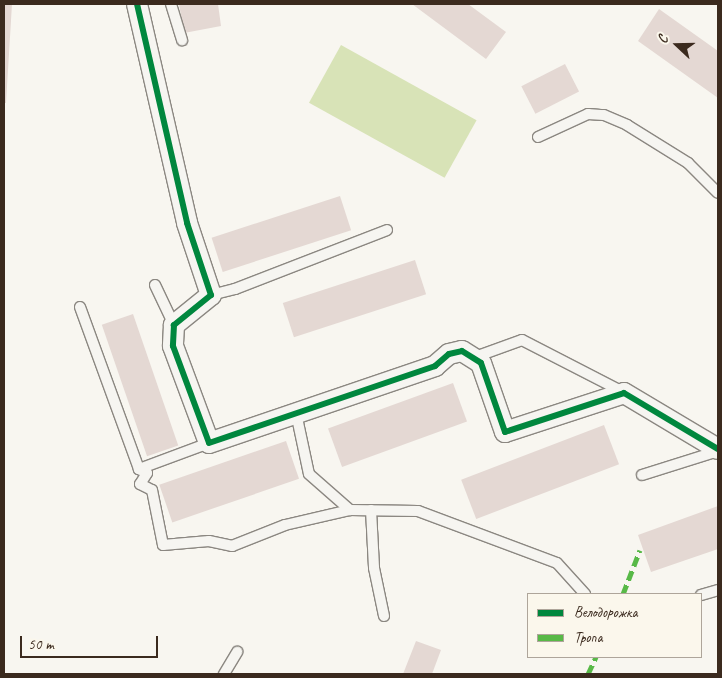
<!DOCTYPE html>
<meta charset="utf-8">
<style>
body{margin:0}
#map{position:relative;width:722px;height:678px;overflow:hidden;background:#f8f6f0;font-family:Caveat,sans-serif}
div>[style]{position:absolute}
.green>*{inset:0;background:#d8e3b7;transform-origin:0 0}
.building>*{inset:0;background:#e4d8d3;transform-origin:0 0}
.roads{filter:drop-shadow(1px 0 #8b8781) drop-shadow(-1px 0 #8b8781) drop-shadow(0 1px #8b8781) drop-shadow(0 -1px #8b8781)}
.service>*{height:10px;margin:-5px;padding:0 5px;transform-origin:5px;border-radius:5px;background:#f6f5f1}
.minor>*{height:20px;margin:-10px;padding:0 10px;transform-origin:10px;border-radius:10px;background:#f6f5f1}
.quiet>*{height:5px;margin-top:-2.5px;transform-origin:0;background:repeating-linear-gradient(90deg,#58b947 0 10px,transparent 0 15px)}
.cycleway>*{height:6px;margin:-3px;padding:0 3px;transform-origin:3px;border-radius:3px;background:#00873e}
span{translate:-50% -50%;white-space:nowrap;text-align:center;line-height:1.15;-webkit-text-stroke:5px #fbf7ec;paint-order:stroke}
.frame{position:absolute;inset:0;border:5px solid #3b2a1e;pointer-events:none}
.legend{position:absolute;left:527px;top:593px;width:175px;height:65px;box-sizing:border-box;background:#fbf7ec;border:1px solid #aea59a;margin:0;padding:6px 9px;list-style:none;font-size:15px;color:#3b2a1e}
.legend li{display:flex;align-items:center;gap:10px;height:25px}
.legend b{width:25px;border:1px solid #aea59a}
.north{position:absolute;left:652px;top:20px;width:50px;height:50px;-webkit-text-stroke:4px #fbf7ec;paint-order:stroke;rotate:291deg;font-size:14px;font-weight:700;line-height:20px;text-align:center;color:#3b2a1e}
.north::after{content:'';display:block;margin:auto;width:18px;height:22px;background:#3b2a1e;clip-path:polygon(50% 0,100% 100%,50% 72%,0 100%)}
.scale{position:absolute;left:20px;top:636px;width:138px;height:22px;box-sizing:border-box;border:2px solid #3b2a1e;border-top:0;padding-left:6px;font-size:15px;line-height:18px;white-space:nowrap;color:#3b2a1e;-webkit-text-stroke:4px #fbf7ec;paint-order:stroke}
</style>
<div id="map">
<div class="green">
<div style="left:341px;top:45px;width:155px;height:66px;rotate:29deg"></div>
</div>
<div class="building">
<div style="clip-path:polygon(4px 4px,12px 4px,6px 103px,4px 103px)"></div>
<div style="clip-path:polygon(179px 4px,218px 4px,221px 26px,184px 33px)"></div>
<div style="clip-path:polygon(412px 4px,468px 4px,506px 32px,486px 59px)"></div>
<div style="clip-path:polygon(659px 9px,718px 51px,718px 98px,638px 41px)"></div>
<div style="left:565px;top:64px;width:31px;height:49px;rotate:63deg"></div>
<div style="left:340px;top:196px;width:36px;height:135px;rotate:72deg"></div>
<div style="left:415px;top:260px;width:36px;height:139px;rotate:72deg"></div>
<div style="left:133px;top:314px;width:139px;height:33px;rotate:71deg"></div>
<div style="left:453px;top:383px;width:41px;height:133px;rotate:70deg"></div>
<div style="left:604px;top:425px;width:42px;height:153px;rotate:69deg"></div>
<div style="left:286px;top:441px;width:40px;height:134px;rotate:71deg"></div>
<div style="clip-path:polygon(718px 506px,718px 549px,651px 572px,638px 535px)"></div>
<div style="clip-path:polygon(416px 641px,441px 650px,432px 674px,403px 674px)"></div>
</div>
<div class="roads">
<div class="service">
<div style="left:171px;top:4px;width:38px;rotate:73deg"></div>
<div style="left:538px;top:137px;width:55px;rotate:-24.7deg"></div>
<div style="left:588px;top:114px;width:16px;rotate:4deg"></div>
<div style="left:604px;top:115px;width:25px;rotate:23deg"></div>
<div style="left:627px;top:125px;width:72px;rotate:31.9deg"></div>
<div style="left:688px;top:163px;width:42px;rotate:45deg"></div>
<div style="left:155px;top:285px;width:44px;rotate:64.6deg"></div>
<div style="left:211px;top:295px;width:25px;rotate:-14deg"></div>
<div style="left:235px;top:289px;width:163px;rotate:-21.2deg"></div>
<div style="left:80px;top:307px;width:172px;rotate:70deg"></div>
<div style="left:475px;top:357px;width:50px;rotate:-19.9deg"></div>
<div style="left:522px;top:340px;width:114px;rotate:27.2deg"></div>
<div style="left:296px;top:413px;width:62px;rotate:78deg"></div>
<div style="left:309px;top:474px;width:55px;rotate:41.3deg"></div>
<div style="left:209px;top:443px;width:75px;rotate:159.6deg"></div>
<div style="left:139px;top:469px;width:9px;rotate:27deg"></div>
<div style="left:147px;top:473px;width:13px;rotate:122deg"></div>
<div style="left:140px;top:484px;width:13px;rotate:27deg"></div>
<div style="left:152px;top:490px;width:56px;rotate:78.7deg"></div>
<div style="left:163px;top:545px;width:46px;rotate:-5deg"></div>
<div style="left:209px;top:541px;width:24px;rotate:12deg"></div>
<div style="left:232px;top:546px;width:57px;rotate:-21.6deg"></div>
<div style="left:285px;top:525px;width:67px;rotate:-13deg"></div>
<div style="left:350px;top:510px;width:68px;rotate:0.8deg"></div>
<div style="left:418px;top:511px;width:148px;rotate:20.5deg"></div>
<div style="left:557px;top:563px;width:42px;rotate:47.9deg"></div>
<div style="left:642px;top:475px;width:80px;rotate:-17.5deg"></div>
<div style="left:371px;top:510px;width:58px;rotate:87deg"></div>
<div style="left:374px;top:568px;width:49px;rotate:78.2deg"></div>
<div style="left:701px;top:595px;width:18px;rotate:-16deg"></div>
<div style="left:224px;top:674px;width:26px;rotate:-59deg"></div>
</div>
<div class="minor">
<div style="left:137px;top:4px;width:225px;rotate:77.1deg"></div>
<div style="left:187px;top:223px;width:76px;rotate:71.6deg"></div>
<div style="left:211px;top:295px;width:48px;rotate:141deg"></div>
<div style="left:174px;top:325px;width:21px;rotate:93deg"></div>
<div style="left:173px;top:346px;width:103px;rotate:69.6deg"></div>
<div style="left:209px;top:443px;width:239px;rotate:-18.8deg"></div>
<div style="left:435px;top:366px;width:18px;rotate:-41deg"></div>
<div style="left:449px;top:354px;width:13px;rotate:-13deg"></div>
<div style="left:462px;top:351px;width:22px;rotate:32deg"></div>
<div style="left:481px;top:363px;width:73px;rotate:70.8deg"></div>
<div style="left:505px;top:432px;width:125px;rotate:-18.1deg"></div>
<div style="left:624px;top:393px;width:109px;rotate:30.8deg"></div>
</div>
</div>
<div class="quiet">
<div style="left:623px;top:594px;width:47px;rotate:-68.9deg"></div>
<div style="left:588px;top:674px;width:19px;rotate:-65deg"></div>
</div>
<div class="cycleway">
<div style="left:137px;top:4px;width:225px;rotate:77.1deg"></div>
<div style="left:187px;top:223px;width:76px;rotate:71.6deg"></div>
<div style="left:211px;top:295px;width:48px;rotate:141deg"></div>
<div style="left:174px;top:325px;width:21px;rotate:93deg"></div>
<div style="left:173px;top:346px;width:103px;rotate:69.6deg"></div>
<div style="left:209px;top:443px;width:239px;rotate:-18.8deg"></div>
<div style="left:435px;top:366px;width:18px;rotate:-41deg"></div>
<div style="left:449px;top:354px;width:13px;rotate:-13deg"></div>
<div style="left:462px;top:351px;width:22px;rotate:32deg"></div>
<div style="left:481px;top:363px;width:73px;rotate:70.8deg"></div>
<div style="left:505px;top:432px;width:125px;rotate:-18.1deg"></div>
<div style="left:624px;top:393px;width:109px;rotate:30.8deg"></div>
</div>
<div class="frame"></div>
<ul class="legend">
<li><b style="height:6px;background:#00873e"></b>Велодорожка</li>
<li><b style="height:6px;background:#58b947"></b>Тропа</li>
</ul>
<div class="north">С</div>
<div class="scale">50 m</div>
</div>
